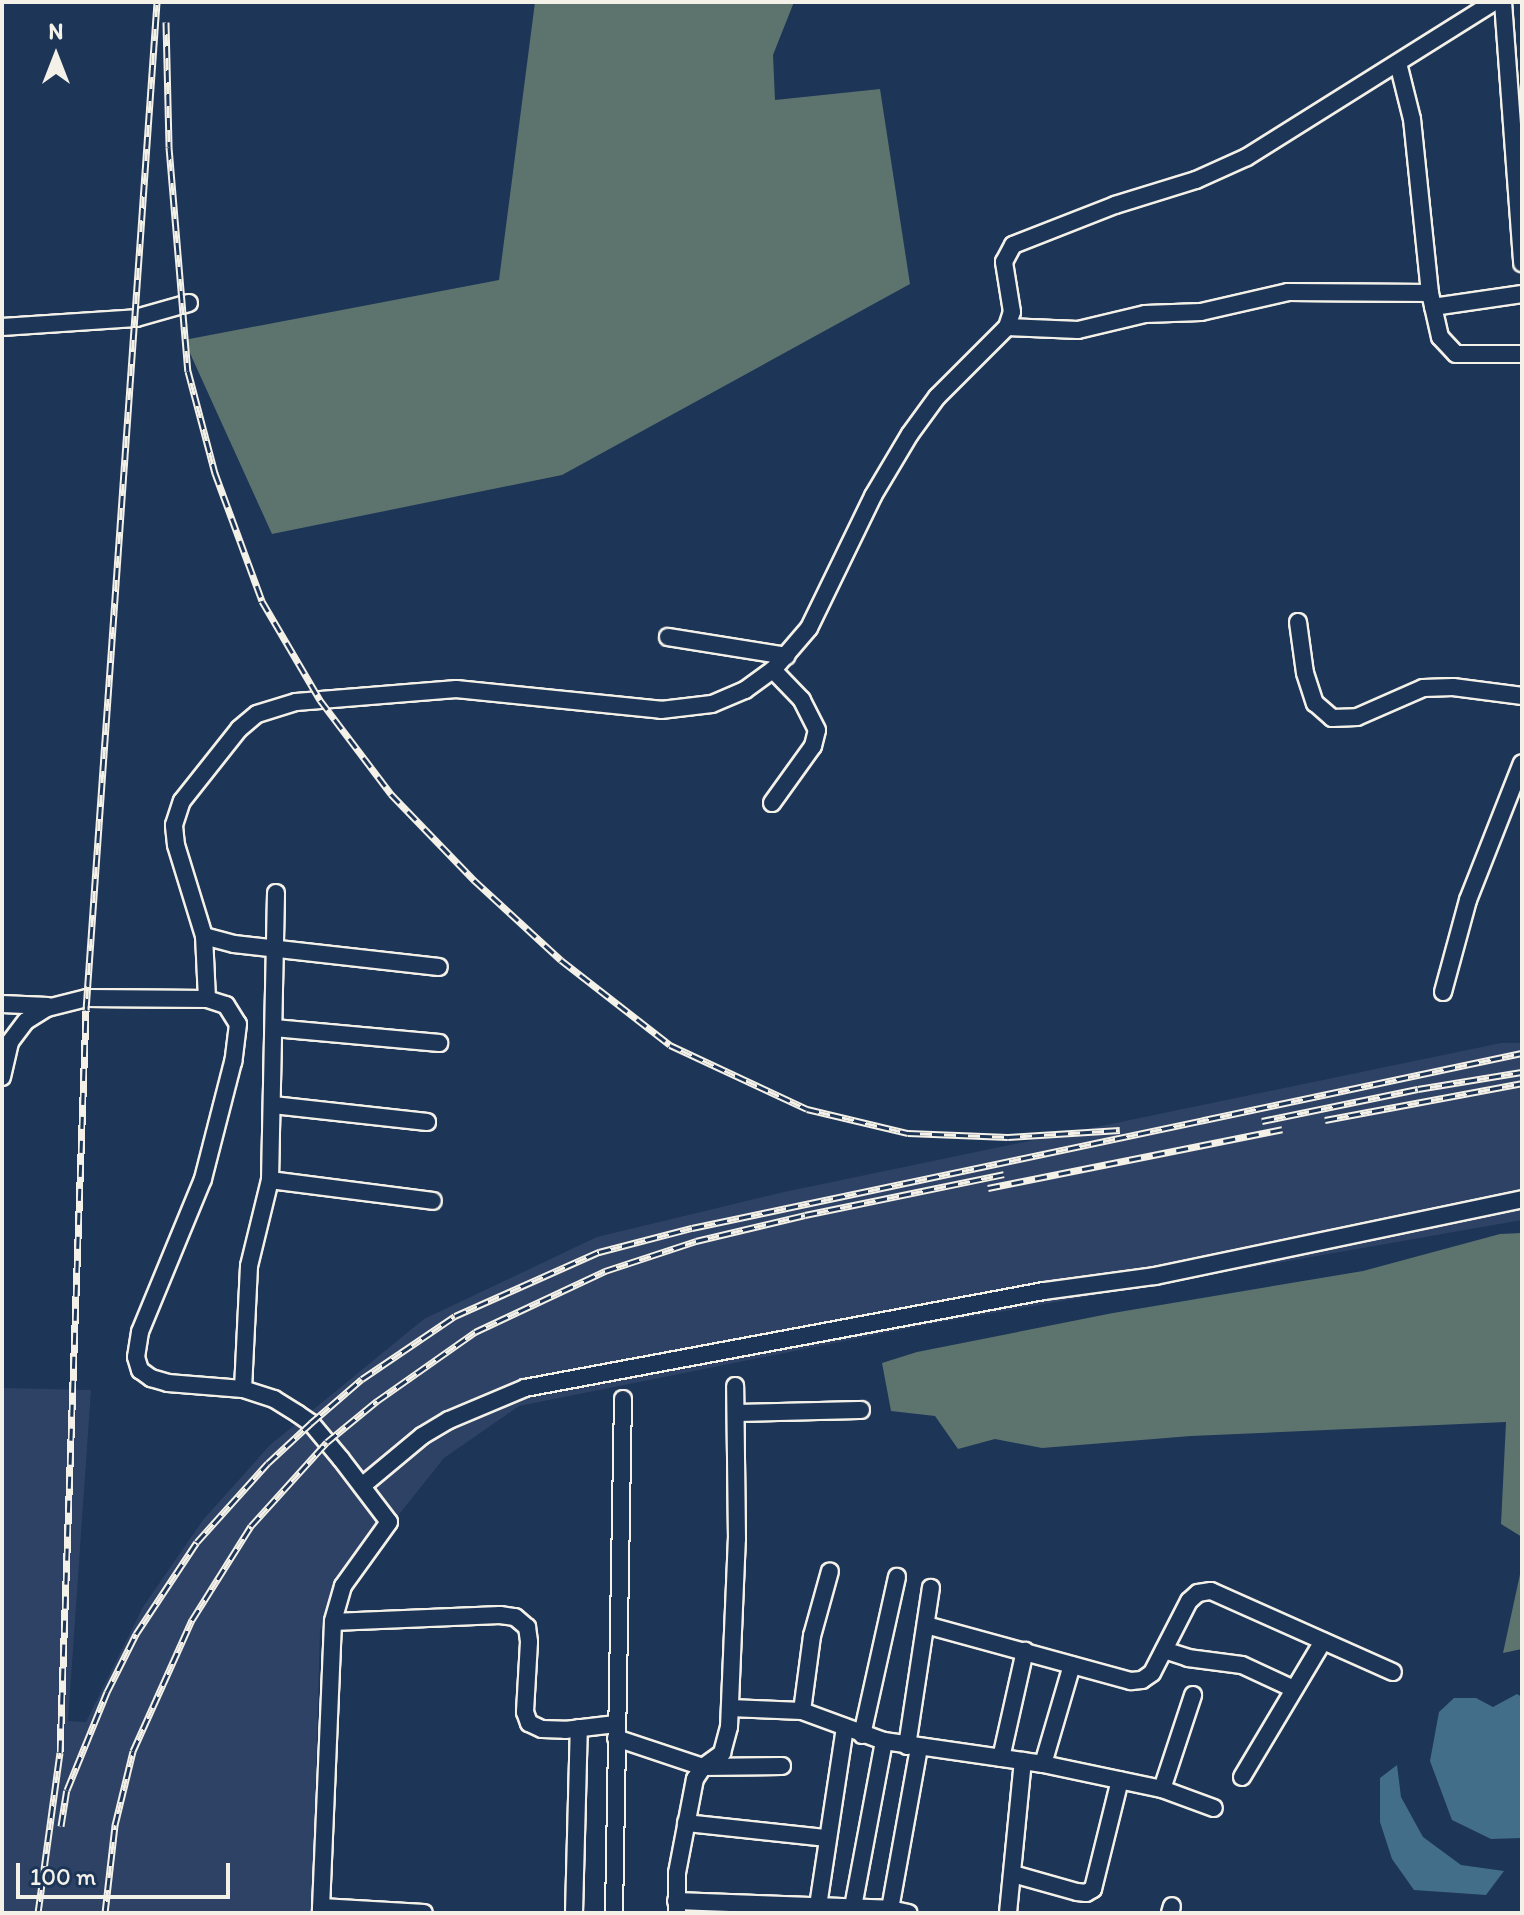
<!DOCTYPE html>
<style>
body{margin:0}
#map{position:relative;width:1524px;height:1915px;overflow:hidden;background:#1d3557;font-family:Itim,sans-serif}
div>[style]{position:absolute}
.built>*{inset:0;background:#2e4265}
.green>*{inset:0;background:#5c736e}
.water>*{inset:0;background:#436e89}
.roads{filter:drop-shadow(2px 0 #f4f1e8) drop-shadow(-2px 0 #f4f1e8) drop-shadow(0 2px #f4f1e8) drop-shadow(0 -2px #f4f1e8)}
.minor>*{height:16px;margin:-8px;padding:0 8px;transform-origin:8px;border-radius:8px;background:#1d3557}
.rail>*{height:7px;margin-top:-3.5px;transform-origin:0;background:repeating-linear-gradient(90deg,#1d3557 0 12px,#f4f1e8 0 24px);box-sizing:border-box;border-block:2px solid #f4f1e8}
span{translate:-50% -50%;white-space:nowrap;text-align:center;line-height:1.15;-webkit-text-stroke:7px #1d3557;paint-order:stroke}
.frame{position:absolute;inset:0;border:4px solid #f4f1e8;pointer-events:none}
.north{position:absolute;left:16px;top:16px;width:80px;height:80px;-webkit-text-stroke:6px #1d3557;paint-order:stroke;rotate:0deg;font-size:22px;font-weight:700;line-height:32px;text-align:center;color:#f4f1e8}
.north::after{content:'';display:block;margin:auto;width:28px;height:36px;background:#f4f1e8;clip-path:polygon(50% 0,100% 100%,50% 72%,0 100%)}
.scale{position:absolute;left:16px;top:1863px;width:214px;height:36px;box-sizing:border-box;border:4px solid #f4f1e8;border-top:0;padding-left:10px;font-size:24px;line-height:28px;white-space:nowrap;color:#f4f1e8;-webkit-text-stroke:6px #1d3557;paint-order:stroke}
</style>
<div id="map">
<div class="built">
<div style="clip-path:polygon(1501px 1043px,1522px 1043px,1522px 1220px,925px 1325px,519px 1406px,444px 1458px,381px 1537px,320px 1630px,312px 1913px,2px 1913px,2px 1388px,91px 1390px,68px 1721px,86px 1722px,143px 1607px,203px 1520px,270px 1445px,424px 1319px,597px 1237px,784px 1192px)"></div>
</div>
<div class="green">
<div style="clip-path:polygon(535px 2px,794px 2px,773px 55px,775px 100px,880px 89px,910px 284px,562px 475px,272px 534px,184px 340px,499px 280px)"></div>
<div style="clip-path:polygon(1522px 1233px,1522px 1537px,1501px 1524px,1506px 1422px,1191px 1436px,1042px 1448px,995px 1439px,958px 1449px,935px 1416px,891px 1411px,882px 1363px,917px 1352px,1113px 1313px,1363px 1271px,1500px 1234px)"></div>
<div style="clip-path:polygon(1522px 1565px,1522px 1649px,1503px 1653px)"></div>
</div>
<div class="water">
<div style="clip-path:polygon(1517px 1694px,1522px 1697px,1522px 1838px,1491px 1839px,1452px 1820px,1430px 1761px,1439px 1712px,1454px 1698px,1476px 1698px,1493px 1707px)"></div>
<div style="clip-path:polygon(1397px 1765px,1401px 1797px,1423px 1837px,1461px 1865px,1504px 1871px,1486px 1895px,1414px 1890px,1392px 1859px,1380px 1822px,1380px 1778px)"></div>
</div>
<div class="roads">
<div class="minor">
<div style="left:1503px;top:2px;width:262px;rotate:85.8deg"></div>
<div style="left:1398px;top:63px;width:58px;rotate:76deg"></div>
<div style="left:1412px;top:119px;width:175px;rotate:84.1deg"></div>
<div style="left:1430px;top:293px;width:45px;rotate:77.2deg"></div>
<div style="left:1440px;top:337px;width:23px;rotate:47deg"></div>
<div style="left:1456px;top:354px;width:66px"></div>
<div style="left:1433px;top:307px;width:90px;rotate:-8.3deg"></div>
<div style="left:2px;top:327px;width:134px;rotate:-3.8deg"></div>
<div style="left:136px;top:318px;width:55px;rotate:-15.8deg"></div>
<div style="left:1007px;top:327px;width:71px;rotate:2.4deg"></div>
<div style="left:1078px;top:330px;width:69px;rotate:-13.4deg"></div>
<div style="left:1145px;top:314px;width:56px;rotate:-2deg"></div>
<div style="left:1201px;top:312px;width:89px;rotate:-12.9deg"></div>
<div style="left:1288px;top:292px;width:142px;rotate:0.4deg"></div>
<div style="left:1298px;top:622px;width:51px;rotate:82.2deg"></div>
<div style="left:1305px;top:673px;width:32px;rotate:72deg"></div>
<div style="left:1315px;top:703px;width:23px;rotate:41deg"></div>
<div style="left:1332px;top:718px;width:25px;rotate:-2deg"></div>
<div style="left:1357px;top:717px;width:72px;rotate:-23.7deg"></div>
<div style="left:1423px;top:688px;width:30px;rotate:-2deg"></div>
<div style="left:1453px;top:687px;width:70px;rotate:7.4deg"></div>
<div style="left:668px;top:637px;width:120px;rotate:9.1deg"></div>
<div style="left:772px;top:803px;width:70px;rotate:-54.3deg"></div>
<div style="left:813px;top:746px;width:16px;rotate:-76deg"></div>
<div style="left:817px;top:730px;width:34px;rotate:-117deg"></div>
<div style="left:802px;top:700px;width:42px;rotate:-134deg"></div>
<div style="left:204px;top:936px;width:31px;rotate:15deg"></div>
<div style="left:234px;top:944px;width:206px;rotate:6.4deg"></div>
<div style="left:1443px;top:992px;width:95px;rotate:-74.8deg"></div>
<div style="left:1468px;top:900px;width:147px;rotate:-68.5deg"></div>
<div style="left:207px;top:999px;width:20px;rotate:18deg"></div>
<div style="left:226px;top:1005px;width:22px;rotate:58deg"></div>
<div style="left:238px;top:1024px;width:38px;rotate:97deg"></div>
<div style="left:233px;top:1062px;width:121px;rotate:104.4deg"></div>
<div style="left:203px;top:1179px;width:165px;rotate:112.4deg"></div>
<div style="left:140px;top:1332px;width:25px;rotate:99deg"></div>
<div style="left:136px;top:1357px;width:14px;rotate:73deg"></div>
<div style="left:140px;top:1370px;width:14px;rotate:36deg"></div>
<div style="left:151px;top:1378px;width:18px;rotate:16deg"></div>
<div style="left:168px;top:1383px;width:75px;rotate:4.6deg"></div>
<div style="left:243px;top:1389px;width:33px;rotate:18deg"></div>
<div style="left:274px;top:1399px;width:28px;rotate:32deg"></div>
<div style="left:298px;top:1414px;width:16px;rotate:35deg"></div>
<div style="left:311px;top:1423px;width:47px;rotate:50.2deg"></div>
<div style="left:341px;top:1459px;width:79px;rotate:52.7deg"></div>
<div style="left:389px;top:1522px;width:79px;rotate:125.7deg"></div>
<div style="left:343px;top:1586px;width:37px;rotate:106deg"></div>
<div style="left:333px;top:1622px;width:291px;rotate:92.4deg"></div>
<div style="left:2px;top:1004px;width:46px;rotate:2.5deg"></div>
<div style="left:274px;top:1028px;width:166px;rotate:5.2deg"></div>
<div style="left:2px;top:1077px;width:36px;rotate:-77deg"></div>
<div style="left:10px;top:1042px;width:26px;rotate:-53deg"></div>
<div style="left:26px;top:1021px;width:25px;rotate:-32deg"></div>
<div style="left:47px;top:1008px;width:41px;rotate:-14deg"></div>
<div style="left:87px;top:998px;width:120px;rotate:0.5deg"></div>
<div style="left:207px;top:999px;width:63px;rotate:-92.7deg"></div>
<div style="left:204px;top:936px;width:95px;rotate:-107.1deg"></div>
<div style="left:176px;top:845px;width:20px;rotate:-96deg"></div>
<div style="left:174px;top:825px;width:25px;rotate:-72deg"></div>
<div style="left:182px;top:801px;width:92px;rotate:-51.6deg"></div>
<div style="left:239px;top:729px;width:23px;rotate:-40deg"></div>
<div style="left:257px;top:714px;width:41px;rotate:-17.1deg"></div>
<div style="left:296px;top:702px;width:161px;rotate:-4.6deg"></div>
<div style="left:456px;top:689px;width:206px;rotate:5.8deg"></div>
<div style="left:661px;top:710px;width:51px;rotate:-6.7deg"></div>
<div style="left:712px;top:704px;width:36px;rotate:-23deg"></div>
<div style="left:745px;top:690px;width:34px;rotate:-36deg"></div>
<div style="left:773px;top:670px;width:55px;rotate:-49.4deg"></div>
<div style="left:809px;top:628px;width:147px;rotate:-64.1deg"></div>
<div style="left:873px;top:496px;width:72px;rotate:-59.2deg"></div>
<div style="left:910px;top:434px;width:46px;rotate:-53.9deg"></div>
<div style="left:937px;top:397px;width:99px;rotate:-45deg"></div>
<div style="left:1007px;top:327px;width:16px;rotate:-72deg"></div>
<div style="left:1012px;top:312px;width:51px;rotate:-99.1deg"></div>
<div style="left:1004px;top:262px;width:19px;rotate:-62deg"></div>
<div style="left:1013px;top:245px;width:110px;rotate:-21.4deg"></div>
<div style="left:1115px;top:205px;width:85px;rotate:-17.2deg"></div>
<div style="left:1196px;top:180px;width:56px;rotate:-24.3deg"></div>
<div style="left:1247px;top:157px;width:292px;rotate:-32.1deg"></div>
<div style="left:273px;top:1105px;width:155px;rotate:6.3deg"></div>
<div style="left:270px;top:1180px;width:164px;rotate:7.3deg"></div>
<div style="left:243px;top:1389px;width:123px;rotate:-87.2deg"></div>
<div style="left:249px;top:1266px;width:89px;rotate:-76.3deg"></div>
<div style="left:270px;top:1180px;width:287px;rotate:-88.8deg"></div>
<div style="left:736px;top:1413px;width:125px;rotate:-1.4deg"></div>
<div style="left:362px;top:1486px;width:78px;rotate:-39.8deg"></div>
<div style="left:422px;top:1436px;width:31px;rotate:-31deg"></div>
<div style="left:449px;top:1420px;width:82px;rotate:-22.8deg"></div>
<div style="left:525px;top:1388px;width:528px;rotate:-10.59deg"></div>
<div style="left:1044px;top:1291px;width:112px;rotate:-7.7deg"></div>
<div style="left:1155px;top:1276px;width:375px;rotate:-11.8deg"></div>
<div style="left:333px;top:1622px;width:167px;rotate:-2.4deg"></div>
<div style="left:500px;top:1615px;width:15px;rotate:8deg"></div>
<div style="left:515px;top:1617px;width:16px;rotate:40deg"></div>
<div style="left:527px;top:1627px;width:15px;rotate:82deg"></div>
<div style="left:529px;top:1642px;width:70px;rotate:93.3deg"></div>
<div style="left:525px;top:1712px;width:12px;rotate:70deg"></div>
<div style="left:529px;top:1723px;width:14px;rotate:25deg"></div>
<div style="left:542px;top:1729px;width:23px;rotate:2deg"></div>
<div style="left:565px;top:1730px;width:51px;rotate:-6.7deg"></div>
<div style="left:926px;top:1625px;width:213px;rotate:15.3deg"></div>
<div style="left:1131px;top:1681px;width:11px;rotate:-5deg"></div>
<div style="left:1142px;top:1680px;width:12px;rotate:-35deg"></div>
<div style="left:1152px;top:1673px;width:81px;rotate:-62.8deg"></div>
<div style="left:1189px;top:1601px;width:12px;rotate:-42deg"></div>
<div style="left:1198px;top:1593px;width:13px;rotate:-9deg"></div>
<div style="left:1211px;top:1591px;width:199px;rotate:24deg"></div>
<div style="left:1164px;top:1650px;width:25px;rotate:18deg"></div>
<div style="left:1188px;top:1658px;width:54px;rotate:7.4deg"></div>
<div style="left:1242px;top:1665px;width:57px;rotate:24.8deg"></div>
<div style="left:730px;top:1708px;width:72px;rotate:2.4deg"></div>
<div style="left:802px;top:1711px;width:87px;rotate:20.1deg"></div>
<div style="left:884px;top:1741px;width:161px;rotate:8.2deg"></div>
<div style="left:1043px;top:1764px;width:122px;rotate:11.9deg"></div>
<div style="left:1162px;top:1789px;width:55px;rotate:20.1deg"></div>
<div style="left:802px;top:1711px;width:76px;rotate:-82.4deg"></div>
<div style="left:812px;top:1636px;width:67px;rotate:-74.5deg"></div>
<div style="left:862px;top:1735px;width:162px;rotate:-77.5deg"></div>
<div style="left:616px;top:1738px;width:92px;rotate:18.4deg"></div>
<div style="left:703px;top:1767px;width:79px;rotate:-0.7deg"></div>
<div style="left:907px;top:1746px;width:160px;rotate:-81.4deg"></div>
<div style="left:1001px;top:1758px;width:110px;rotate:-77.4deg"></div>
<div style="left:1043px;top:1764px;width:103px;rotate:-73.7deg"></div>
<div style="left:1242px;top:1777px;width:158px;rotate:-59.2deg"></div>
<div style="left:1162px;top:1789px;width:99px;rotate:-71.7deg"></div>
<div style="left:686px;top:1823px;width:141px;rotate:6.1deg"></div>
<div style="left:1013px;top:1874px;width:66px;rotate:15.7deg"></div>
<div style="left:1077px;top:1892px;width:9px;rotate:6deg"></div>
<div style="left:1086px;top:1893px;width:8px;rotate:-30deg"></div>
<div style="left:1093px;top:1889px;width:112px;rotate:-76.1deg"></div>
<div style="left:676px;top:1901px;width:214px;rotate:2.1deg"></div>
<div style="left:890px;top:1909px;width:19px;rotate:12deg"></div>
<div style="left:818px;top:1906px;width:181px;rotate:-81.4deg"></div>
<div style="left:321px;top:1907px;width:103px;rotate:3.3deg"></div>
<div style="left:853px;top:1907px;width:169px;rotate:-79.4deg"></div>
<div style="left:890px;top:1909px;width:164px;rotate:-79.8deg"></div>
<div style="left:574px;top:1913px;width:185px;rotate:-88.5deg"></div>
<div style="left:614px;top:1913px;width:514px;rotate:-89deg"></div>
<div style="left:677px;top:1913px;width:40px;rotate:-90deg"></div>
<div style="left:677px;top:1873px;width:96px;rotate:-79.2deg"></div>
<div style="left:695px;top:1779px;width:14px;rotate:-56deg"></div>
<div style="left:703px;top:1767px;width:24px;rotate:-36deg"></div>
<div style="left:722px;top:1753px;width:27px;rotate:-75deg"></div>
<div style="left:729px;top:1727px;width:188px;rotate:-87.6deg"></div>
<div style="left:737px;top:1539px;width:153px;rotate:-90.7deg"></div>
<div style="left:1008px;top:1913px;width:153px;rotate:-84.4deg"></div>
<div style="left:1170px;top:1913px;width:7px;rotate:-74deg"></div>
</div>
</div>
<div class="rail">
<div style="left:166px;top:22px;width:125px;rotate:88.6deg"></div>
<div style="left:169px;top:147px;width:225px;rotate:85.2deg"></div>
<div style="left:188px;top:371px;width:106px;rotate:75.2deg"></div>
<div style="left:215px;top:473px;width:136px;rotate:69.8deg"></div>
<div style="left:262px;top:601px;width:115px;rotate:59.6deg"></div>
<div style="left:320px;top:700px;width:118px;rotate:52.9deg"></div>
<div style="left:391px;top:794px;width:120px;rotate:46deg"></div>
<div style="left:474px;top:880px;width:118px;rotate:42.6deg"></div>
<div style="left:561px;top:960px;width:138px;rotate:37.9deg"></div>
<div style="left:670px;top:1045px;width:151px;rotate:25deg"></div>
<div style="left:807px;top:1109px;width:104px;rotate:13.4deg"></div>
<div style="left:908px;top:1133px;width:100px;rotate:2.3deg"></div>
<div style="left:1008px;top:1137px;width:112px;rotate:-3.6deg"></div>
<div style="left:1325px;top:1120px;width:200px;rotate:-10.6deg"></div>
<div style="left:1262px;top:1121px;width:159px;rotate:-11.6deg"></div>
<div style="left:1418px;top:1089px;width:105px;rotate:-9.3deg"></div>
<div style="left:988px;top:1188px;width:300px;rotate:-11.3deg"></div>
<div style="left:61px;top:1826px;width:36px;rotate:-81deg"></div>
<div style="left:67px;top:1790px;width:106px;rotate:-67.8deg"></div>
<div style="left:107px;top:1692px;width:65px;rotate:-63.4deg"></div>
<div style="left:136px;top:1634px;width:110px;rotate:-56.5deg"></div>
<div style="left:197px;top:1542px;width:106px;rotate:-48.1deg"></div>
<div style="left:268px;top:1463px;width:59px;rotate:-42.9deg"></div>
<div style="left:311px;top:1423px;width:67px;rotate:-40.8deg"></div>
<div style="left:362px;top:1379px;width:112px;rotate:-34.1deg"></div>
<div style="left:455px;top:1316px;width:158px;rotate:-24deg"></div>
<div style="left:599px;top:1252px;width:96px;rotate:-14.5deg"></div>
<div style="left:692px;top:1228px;width:848px;rotate:-11.91deg"></div>
<div style="left:38px;top:1913px;width:162px;rotate:-82.2deg"></div>
<div style="left:60px;top:1752px;width:742px;rotate:-87.99deg"></div>
<div style="left:86px;top:1010px;width:1010px;rotate:-85.97deg"></div>
<div style="left:105px;top:1913px;width:89px;rotate:-83.5deg"></div>
<div style="left:115px;top:1825px;width:76px;rotate:-76.3deg"></div>
<div style="left:133px;top:1751px;width:144px;rotate:-65.8deg"></div>
<div style="left:192px;top:1620px;width:111px;rotate:-57.9deg"></div>
<div style="left:251px;top:1526px;width:113px;rotate:-47.9deg"></div>
<div style="left:327px;top:1442px;width:65px;rotate:-39.4deg"></div>
<div style="left:377px;top:1401px;width:120px;rotate:-35.1deg"></div>
<div style="left:475px;top:1332px;width:144px;rotate:-25.1deg"></div>
<div style="left:605px;top:1271px;width:96px;rotate:-18.2deg"></div>
<div style="left:696px;top:1241px;width:112px;rotate:-13.4deg"></div>
<div style="left:805px;top:1215px;width:203px;rotate:-11.6deg"></div>
</div>
<div class="frame"></div>
<div class="north">N</div>
<div class="scale">100 m</div>
</div>
